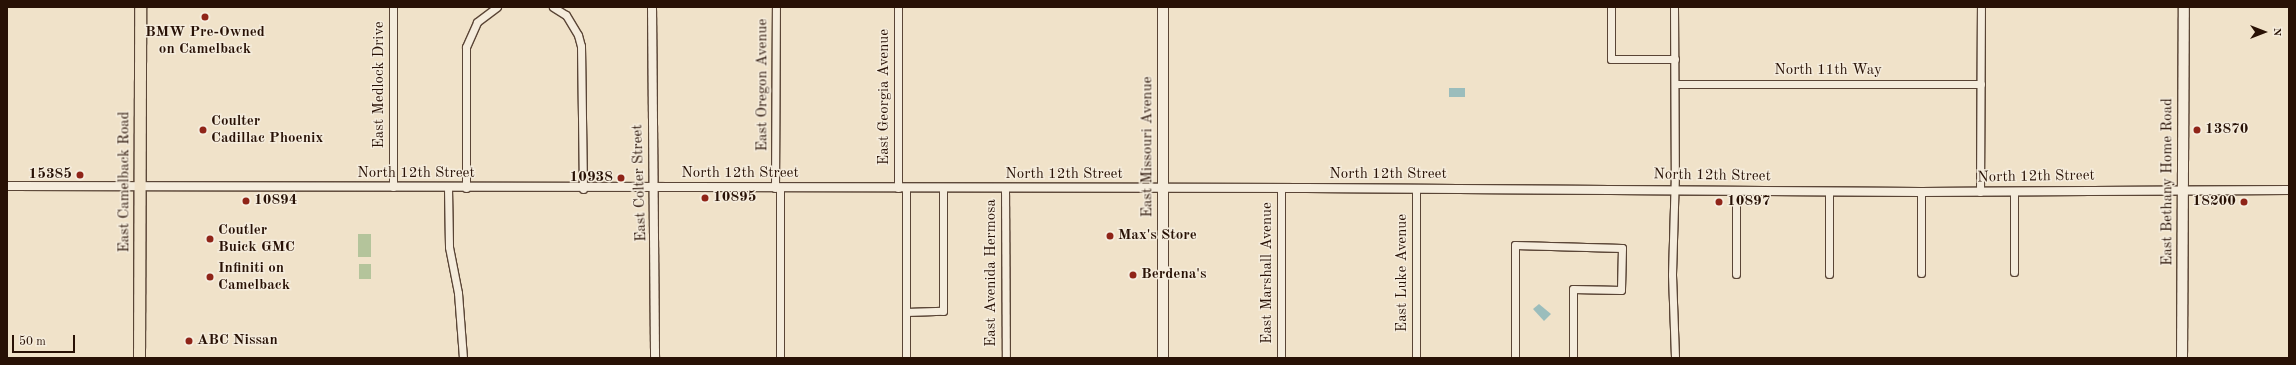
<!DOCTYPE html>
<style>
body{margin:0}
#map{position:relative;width:2296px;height:365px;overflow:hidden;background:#f0e2c9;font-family:"Old Standard TT",serif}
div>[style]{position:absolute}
.green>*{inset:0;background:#b4c49b;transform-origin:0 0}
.water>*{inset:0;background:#9bbdbc;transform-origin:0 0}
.roads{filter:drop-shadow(1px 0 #5a4536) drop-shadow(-1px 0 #5a4536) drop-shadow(0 1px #5a4536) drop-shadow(0 -1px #5a4536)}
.minor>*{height:7px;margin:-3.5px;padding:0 3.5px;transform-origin:3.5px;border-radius:3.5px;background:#f5ecdc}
.tertiary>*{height:8px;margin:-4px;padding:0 4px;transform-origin:4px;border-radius:4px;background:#f5ecdc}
.secondary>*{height:10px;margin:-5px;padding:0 5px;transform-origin:5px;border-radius:5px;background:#f5ecdc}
.primary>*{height:11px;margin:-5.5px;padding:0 5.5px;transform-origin:5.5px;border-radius:5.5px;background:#f0e2c9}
.dots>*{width:11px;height:11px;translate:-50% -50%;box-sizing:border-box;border:2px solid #f5ecdc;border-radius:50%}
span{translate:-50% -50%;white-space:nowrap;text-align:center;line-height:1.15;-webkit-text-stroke:3px #f5ecdc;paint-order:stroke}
.poi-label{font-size:15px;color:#281105;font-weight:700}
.left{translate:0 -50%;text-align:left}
.right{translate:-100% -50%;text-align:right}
.street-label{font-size:15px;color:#281105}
.frame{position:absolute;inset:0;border:8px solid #281105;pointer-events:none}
.north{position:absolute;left:2244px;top:12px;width:40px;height:40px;-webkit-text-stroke:3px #f5ecdc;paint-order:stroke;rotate:90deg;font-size:11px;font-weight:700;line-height:16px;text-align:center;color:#281105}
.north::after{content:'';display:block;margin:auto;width:14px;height:18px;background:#281105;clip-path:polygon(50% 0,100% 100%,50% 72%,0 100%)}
.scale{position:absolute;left:12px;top:335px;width:63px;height:18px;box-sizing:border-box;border:2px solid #281105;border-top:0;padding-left:5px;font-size:12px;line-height:14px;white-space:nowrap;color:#281105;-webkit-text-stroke:3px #f5ecdc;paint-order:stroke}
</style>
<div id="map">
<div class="green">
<div style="left:358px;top:234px;width:13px;height:23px"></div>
<div style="left:359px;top:264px;width:12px;height:15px"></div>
</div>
<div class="water">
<div style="left:1449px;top:88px;width:16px;height:9px"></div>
<div style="clip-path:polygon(1539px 304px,1551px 314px,1544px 321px,1533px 309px)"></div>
</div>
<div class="roads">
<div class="minor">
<div style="left:553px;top:7px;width:15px;rotate:32deg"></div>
<div style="left:566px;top:15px;width:23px;rotate:59deg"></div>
<div style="left:578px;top:35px;width:11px;rotate:75deg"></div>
<div style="left:581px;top:46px;width:143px;rotate:89.2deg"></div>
<div style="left:1611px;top:7px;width:52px;rotate:90deg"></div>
<div style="left:1611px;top:59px;width:64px"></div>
<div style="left:1674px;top:7px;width:166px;rotate:89.7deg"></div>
<div style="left:1675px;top:173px;width:102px;rotate:91.7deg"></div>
<div style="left:1672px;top:275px;width:83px;rotate:87.9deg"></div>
<div style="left:1675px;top:84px;width:306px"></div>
<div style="left:393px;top:187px;width:180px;rotate:-90deg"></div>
<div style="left:448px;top:188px;width:59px;rotate:89deg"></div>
<div style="left:449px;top:247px;width:47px;rotate:78.9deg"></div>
<div style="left:458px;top:293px;width:65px;rotate:85.6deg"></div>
<div style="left:466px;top:188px;width:141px;rotate:-90deg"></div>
<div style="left:466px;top:47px;width:27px;rotate:-66deg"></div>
<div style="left:477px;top:22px;width:25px;rotate:-37deg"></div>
<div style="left:775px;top:188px;width:181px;rotate:-89.7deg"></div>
<div style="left:780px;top:188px;width:170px;rotate:90deg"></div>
<div style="left:898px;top:188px;width:181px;rotate:-90deg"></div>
<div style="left:906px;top:188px;width:170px;rotate:90deg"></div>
<div style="left:1005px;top:188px;width:170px;rotate:89.7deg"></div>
<div style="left:1416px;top:189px;width:169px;rotate:90deg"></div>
<div style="left:1829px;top:192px;width:82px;rotate:90deg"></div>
<div style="left:1921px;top:192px;width:81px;rotate:90deg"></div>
<div style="left:1980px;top:192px;width:185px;rotate:-89.7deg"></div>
<div style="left:2014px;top:272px;width:80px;rotate:-90deg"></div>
<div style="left:1736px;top:274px;width:83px;rotate:-90deg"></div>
<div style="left:906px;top:312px;width:37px;rotate:-2deg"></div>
<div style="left:943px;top:311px;width:123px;rotate:-90deg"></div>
<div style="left:1281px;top:358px;width:169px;rotate:-90deg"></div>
<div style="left:1515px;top:358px;width:113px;rotate:-90deg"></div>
<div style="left:1515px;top:245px;width:107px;rotate:1.6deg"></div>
<div style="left:1622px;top:248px;width:42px;rotate:91.4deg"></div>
<div style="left:1621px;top:290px;width:48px;rotate:-178.8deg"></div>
<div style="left:1573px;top:289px;width:69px;rotate:90deg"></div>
</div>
<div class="tertiary">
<div style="left:652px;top:7px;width:351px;rotate:89.5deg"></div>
<div style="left:7px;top:186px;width:1299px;rotate:0.09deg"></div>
<div style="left:1306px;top:188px;width:615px;rotate:0.37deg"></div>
<div style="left:1921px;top:192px;width:368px;rotate:-0.3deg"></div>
</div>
<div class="secondary">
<div style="left:1163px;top:7px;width:351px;rotate:90deg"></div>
<div style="left:2182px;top:358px;width:351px;rotate:-89.7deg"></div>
</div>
<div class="primary">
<div style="left:139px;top:358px;width:351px;rotate:-89.8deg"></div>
</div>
</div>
<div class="dots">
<div style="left:205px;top:17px;background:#8f2418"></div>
<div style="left:203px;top:130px;background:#8f2418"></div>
<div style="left:2197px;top:130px;background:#8f2418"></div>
<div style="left:80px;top:175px;background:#8f2418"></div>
<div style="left:621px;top:178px;background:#8f2418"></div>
<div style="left:705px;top:198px;background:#8f2418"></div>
<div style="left:246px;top:201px;background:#8f2418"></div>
<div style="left:1719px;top:202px;background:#8f2418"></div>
<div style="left:2244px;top:202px;background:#8f2418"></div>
<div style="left:1110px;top:236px;background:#8f2418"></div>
<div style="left:210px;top:239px;background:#8f2418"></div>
<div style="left:1133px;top:275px;background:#8f2418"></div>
<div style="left:210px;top:277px;background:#8f2418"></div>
<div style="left:189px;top:341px;background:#8f2418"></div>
</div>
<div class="poi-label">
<span style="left:205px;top:41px">BMW Pre-Owned<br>on Camelback</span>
<span class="left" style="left:211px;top:130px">Coulter<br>Cadillac Phoenix</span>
<span class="left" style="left:2205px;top:130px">13870</span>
<span class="right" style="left:72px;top:175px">15385</span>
<span class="right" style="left:613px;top:178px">10938</span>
<span class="left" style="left:713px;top:198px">10895</span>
<span class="left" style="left:254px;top:201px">10894</span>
<span class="left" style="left:1727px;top:202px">10897</span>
<span class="right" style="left:2236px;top:202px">18200</span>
<span class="left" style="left:218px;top:239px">Coutler<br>Buick GMC</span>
<span class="left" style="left:1118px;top:236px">Max's Store</span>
<span class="left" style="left:218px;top:277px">Infiniti on<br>Camelback</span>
<span class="left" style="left:1141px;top:275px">Berdena's</span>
<span class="left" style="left:197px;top:341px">ABC Nissan</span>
</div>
<div class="street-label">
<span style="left:1828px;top:71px">North 11th Way</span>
<span style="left:380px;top:85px;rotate:-90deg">East Medlock Drive</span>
<span style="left:763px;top:85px;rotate:-90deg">East Oregon Avenue</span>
<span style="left:885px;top:97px;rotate:-90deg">East Georgia Avenue</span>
<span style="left:1148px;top:147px;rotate:-90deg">East Missouri Avenue</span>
<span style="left:416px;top:174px">North 12th Street</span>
<span style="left:740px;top:174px">North 12th Street</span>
<span style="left:1064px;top:175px">North 12th Street</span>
<span style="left:1388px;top:175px">North 12th Street</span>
<span style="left:1712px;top:176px;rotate:1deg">North 12th Street</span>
<span style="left:2036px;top:177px;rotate:-1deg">North 12th Street</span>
<span style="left:125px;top:182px;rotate:-90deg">East Camelback Road</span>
<span style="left:2168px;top:182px;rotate:-90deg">East Bethany Home Road</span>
<span style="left:640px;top:183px;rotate:-92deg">East Colter Street</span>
<span style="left:992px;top:273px;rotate:-90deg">East Avenida Hermosa</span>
<span style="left:1268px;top:273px;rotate:-90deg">East Marshall Avenue</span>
<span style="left:1403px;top:273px;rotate:-90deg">East Luke Avenue</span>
</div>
<div class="frame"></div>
<div class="north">N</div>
<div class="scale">50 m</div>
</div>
